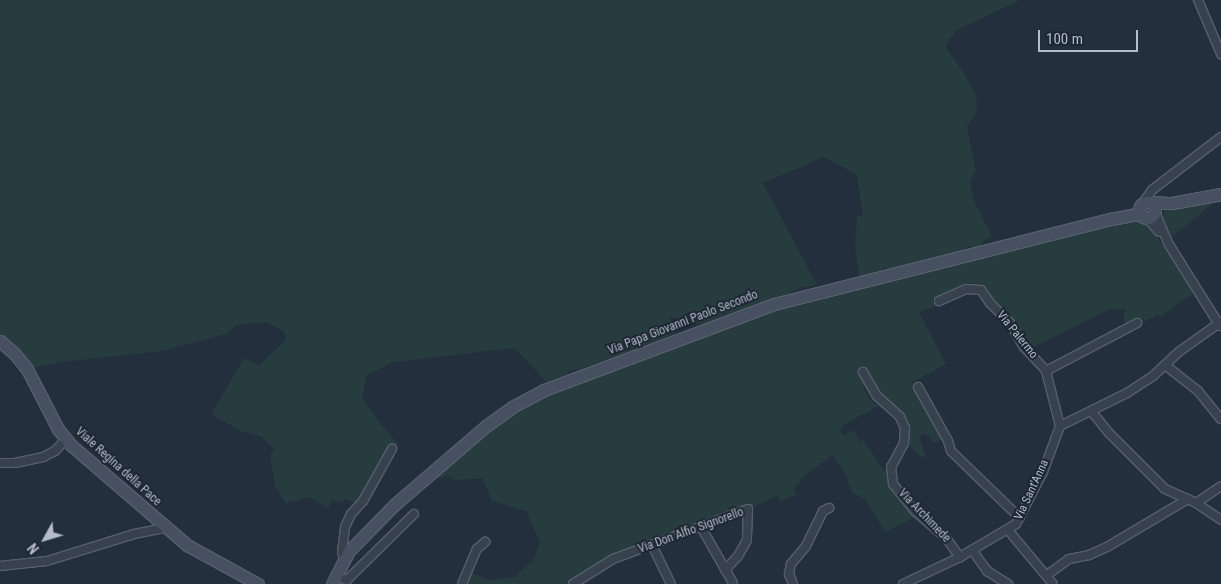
<!DOCTYPE html>
<style>
body{margin:0}
#map{position:relative;width:1221px;height:584px;overflow:hidden;background:#242f3e;font-family:"Roboto Condensed",sans-serif}
div>[style]{position:absolute}
.green>*{inset:0;background:#263c3f}
.roads{filter:drop-shadow(1px 0 #565f6c) drop-shadow(-1px 0 #565f6c) drop-shadow(0 1px #565f6c) drop-shadow(0 -1px #565f6c)}
.street>*{height:8px;margin:-4px;padding:0 4px;transform-origin:4px;border-radius:4px;background:#38414e}
.secondary>*{height:11px;margin:-5.5px;padding:0 5.5px;transform-origin:5.5px;border-radius:5.5px;background:#465061}
.secondary>.ring{margin:-5.5px;padding:0;box-sizing:content-box;background:none;border:11px solid #465061;border-radius:50%}
span{translate:-50% -50%;white-space:nowrap;text-align:center;line-height:1.15;-webkit-text-stroke:4px #1d2633;paint-order:stroke}
.street-label{font-size:12px;color:#b4bcc9}
.north{position:absolute;left:20px;top:514px;width:50px;height:50px;-webkit-text-stroke:4px #1d2633;paint-order:stroke;rotate:231deg;font-size:14px;font-weight:700;line-height:20px;text-align:center;color:#b4bcc9}
.north::after{content:'';display:block;margin:auto;width:18px;height:22px;background:#b4bcc9;clip-path:polygon(50% 0,100% 100%,50% 72%,0 100%)}
.scale{position:absolute;left:1038px;top:30px;width:100px;height:22px;box-sizing:border-box;border:2px solid #b4bcc9;border-top:0;padding-left:6px;font-size:15px;line-height:18px;white-space:nowrap;color:#b4bcc9;-webkit-text-stroke:4px #1d2633;paint-order:stroke}
</style>
<div id="map">
<div class="green">
<div style="clip-path:polygon(0 0,1020px 0,957px 30px,945px 46px,964px 73px,976px 96px,977px 112px,967px 127px,976px 170px,970px 181px,974px 200px,992px 237px,986px 239px,980px 246px,973px 248px,969px 246px,961px 251px,893px 269px,883px 268px,881px 272px,862px 277px,859px 275px,855px 249px,857px 216px,863px 216px,857px 175px,824px 157px,763px 183px,817px 285px,799px 288px,778px 298px,774px 296px,765px 302px,729px 315px,725px 313px,718px 319px,706px 324px,690px 323px,671px 317px,669px 318px,677px 329px,674px 335px,645px 345px,635px 346px,633px 350px,580px 369px,569px 371px,568px 374px,546px 382px,515px 348px,394px 362px,367px 375px,363px 392px,363px 399px,373px 414px,398px 444px,390px 446px,358px 504px,345px 499px,343px 503px,331px 500px,328px 509px,310px 497px,286px 503px,275px 486px,270px 455px,275px 449px,261px 437px,241px 431px,211px 414px,244px 358px,259px 365px,286px 340px,284px 332px,267px 322px,235px 325px,226px 334px,162px 351px,60px 362px,33px 368px,15px 347px,0 335px)"></div>
<div style="clip-path:polygon(1218px 199px,1170px 239px,1161px 220px,1164px 211px,1167px 209px,1171px 212px,1177px 210px,1180px 206px)"></div>
<div style="clip-path:polygon(1135px 219px,1141px 220px,1151px 228px,1195px 292px,1160px 317px,1158px 314px,1141px 324px,1139px 319px,1127px 325px,1123px 319px,1126px 309px,1109px 310px,1029px 349px,1015px 323px,994px 302px,983px 285px,980px 284px,969px 283px,939px 295px,933px 299px,936px 306px,919px 312px,946px 364px,911px 383px,945px 439px,934px 443px,930px 437px,924px 434px,919px 437px,926px 456px,922px 458px,907px 443px,909px 429px,906px 419px,878px 393px,863px 366px,860px 373px,866px 384px,863px 388px,872px 403px,882px 404px,845px 424px,840px 431px,844px 435px,854px 430px,859px 441px,861px 442px,863px 439px,887px 475px,890px 484px,917px 516px,885px 532px,865px 499px,852px 493px,846px 475px,833px 455px,800px 479px,799px 484px,793px 488px,797px 495px,781px 501px,777px 496px,753px 507px,750px 503px,612px 556px,565px 584px,467px 584px,470px 572px,489px 580px,515px 577px,534px 559px,540px 542px,526px 511px,492px 501px,482px 478px,455px 480px,448px 475px,440px 479px,436px 475px,489px 430px,510px 414px,538px 399px,620px 367px,622px 369px,632px 365px,632px 363px,769px 310px)"></div>
</div>
<div class="roads">
<div class="street">
<div style="left:1198px;top:0;width:59px;rotate:66.9deg"></div>
<div style="left:1143px;top:203px;width:16px;rotate:-55deg"></div>
<div style="left:1152px;top:190px;width:87px;rotate:-37.5deg"></div>
<div style="left:1155px;top:212px;width:34px;rotate:67deg"></div>
<div style="left:1168px;top:243px;width:98px;rotate:57.9deg"></div>
<div style="left:1147px;top:218px;width:18px;rotate:49deg"></div>
<div style="left:939px;top:301px;width:30px;rotate:-24deg"></div>
<div style="left:966px;top:289px;width:15px;rotate:4deg"></div>
<div style="left:981px;top:290px;width:16px;rotate:55deg"></div>
<div style="left:990px;top:303px;width:28px;rotate:45deg"></div>
<div style="left:1010px;top:323px;width:28px;rotate:60deg"></div>
<div style="left:1024px;top:347px;width:33px;rotate:47deg"></div>
<div style="left:1046px;top:371px;width:57px;rotate:75.7deg"></div>
<div style="left:1165px;top:365px;width:42px;rotate:38.2deg"></div>
<div style="left:1198px;top:391px;width:36px;rotate:51deg"></div>
<div style="left:1046px;top:371px;width:103px;rotate:-27.8deg"></div>
<div style="left:863px;top:372px;width:28px;rotate:60deg"></div>
<div style="left:877px;top:396px;width:31px;rotate:42deg"></div>
<div style="left:900px;top:417px;width:12px;rotate:66deg"></div>
<div style="left:905px;top:428px;width:15px;rotate:94deg"></div>
<div style="left:904px;top:443px;width:27px;rotate:118deg"></div>
<div style="left:891px;top:467px;width:17px;rotate:83deg"></div>
<div style="left:893px;top:484px;width:36px;rotate:51deg"></div>
<div style="left:916px;top:512px;width:40px;rotate:41deg"></div>
<div style="left:946px;top:538px;width:24px;rotate:54deg"></div>
<div style="left:918px;top:387px;width:62px;rotate:60.9deg"></div>
<div style="left:948px;top:441px;width:10px;rotate:73deg"></div>
<div style="left:951px;top:451px;width:96px;rotate:44.2deg"></div>
<div style="left:1092px;top:412px;width:27px;rotate:51deg"></div>
<div style="left:1109px;top:433px;width:79px;rotate:45deg"></div>
<div style="left:1165px;top:489px;width:34px;rotate:24deg"></div>
<div style="left:1196px;top:503px;width:30px;rotate:34deg"></div>
<div style="left:0;top:463px;width:15px"></div>
<div style="left:15px;top:463px;width:29px;rotate:-12deg"></div>
<div style="left:43px;top:457px;width:13px;rotate:-27deg"></div>
<div style="left:55px;top:451px;width:16px;rotate:-47deg"></div>
<div style="left:1196px;top:503px;width:30px;rotate:-34deg"></div>
<div style="left:701px;top:527px;width:64px;rotate:60.3deg"></div>
<div style="left:1008px;top:530px;width:70px;rotate:50.2deg"></div>
<div style="left:652px;top:545px;width:43px;rotate:64deg"></div>
<div style="left:972px;top:550px;width:26px;rotate:54deg"></div>
<div style="left:987px;top:571px;width:25px;rotate:32deg"></div>
<div style="left:344px;top:558px;width:6px;rotate:-108deg"></div>
<div style="left:342px;top:552px;width:25px;rotate:-83deg"></div>
<div style="left:345px;top:527px;width:14px;rotate:-65deg"></div>
<div style="left:351px;top:514px;width:18px;rotate:-47deg"></div>
<div style="left:363px;top:501px;width:60px;rotate:-60.9deg"></div>
<div style="left:0;top:566px;width:47px;rotate:-6.1deg"></div>
<div style="left:47px;top:561px;width:91px;rotate:-17.2deg"></div>
<div style="left:134px;top:534px;width:32px;rotate:-11deg"></div>
<div style="left:1047px;top:575px;width:27px;rotate:-36deg"></div>
<div style="left:1069px;top:559px;width:20px;rotate:-11deg"></div>
<div style="left:1089px;top:555px;width:20px;rotate:-24deg"></div>
<div style="left:1107px;top:547px;width:94px;rotate:-30.7deg"></div>
<div style="left:335px;top:576px;width:13px;rotate:18deg"></div>
<div style="left:347px;top:580px;width:94px;rotate:-44.6deg"></div>
<div style="left:462px;top:584px;width:38px;rotate:-67deg"></div>
<div style="left:477px;top:549px;width:11px;rotate:-41deg"></div>
<div style="left:573px;top:584px;width:47px;rotate:-32deg"></div>
<div style="left:613px;top:559px;width:144px;rotate:-20.3deg"></div>
<div style="left:748px;top:509px;width:31px;rotate:92deg"></div>
<div style="left:747px;top:540px;width:18px;rotate:119deg"></div>
<div style="left:738px;top:556px;width:19px;rotate:133deg"></div>
<div style="left:793px;top:584px;width:11px;rotate:-112deg"></div>
<div style="left:789px;top:574px;width:10px;rotate:-79deg"></div>
<div style="left:791px;top:564px;width:23px;rotate:-50deg"></div>
<div style="left:806px;top:546px;width:39px;rotate:-64deg"></div>
<div style="left:823px;top:511px;width:7px;rotate:-27deg"></div>
<div style="left:903px;top:584px;width:63px;rotate:-25.3deg"></div>
<div style="left:960px;top:557px;width:65px;rotate:-30.5deg"></div>
<div style="left:1016px;top:524px;width:59px;rotate:-62.6deg"></div>
<div style="left:1043px;top:472px;width:49px;rotate:-69.7deg"></div>
<div style="left:1060px;top:426px;width:75px;rotate:-26.2deg"></div>
<div style="left:1127px;top:393px;width:31px;rotate:-33deg"></div>
<div style="left:1153px;top:376px;width:37px;rotate:-43deg"></div>
<div style="left:1180px;top:351px;width:50px;rotate:-35.3deg"></div>
</div>
<div class="secondary">
<div style="left:1150px;top:202px;width:22px;rotate:3deg"></div>
<div style="left:1172px;top:203px;width:50px;rotate:-10.4deg"></div>
<div class="ring" style="left:1139px;top:202px;width:5px;height:5px"></div>
<div style="left:0;top:341px;width:18px;rotate:41deg"></div>
<div style="left:14px;top:353px;width:21px;rotate:51deg"></div>
<div style="left:27px;top:369px;width:68px;rotate:62.7deg"></div>
<div style="left:58px;top:429px;width:22px;rotate:51deg"></div>
<div style="left:72px;top:446px;width:152px;rotate:40.7deg"></div>
<div style="left:187px;top:545px;width:81px;rotate:28.8deg"></div>
<div style="left:332px;top:584px;width:37px;rotate:-63deg"></div>
<div style="left:349px;top:551px;width:64px;rotate:-45.6deg"></div>
<div style="left:394px;top:505px;width:121px;rotate:-40.7deg"></div>
<div style="left:486px;top:426px;width:32px;rotate:-36deg"></div>
<div style="left:512px;top:407px;width:36px;rotate:-28deg"></div>
<div style="left:544px;top:390px;width:246px;rotate:-20.5deg"></div>
<div style="left:774px;top:304px;width:348px;rotate:-14.2deg"></div>
<div style="left:1111px;top:219px;width:25px;rotate:-11deg"></div>
<div style="left:1136px;top:214px;width:7px;rotate:16deg"></div>
</div>
</div>
<div class="street-label">
<span style="left:683px;top:323px;rotate:-21deg">Via Papa Giovanni Paolo Secondo</span>
<span style="left:1017px;top:335px;rotate:51deg">Via Palermo</span>
<span style="left:118px;top:467px;rotate:42deg">Viale Regina della Pace</span>
<span style="left:1032px;top:490px;rotate:-65deg">Via Sant'Anna</span>
<span style="left:924px;top:516px;rotate:46deg">Via Archimede</span>
<span style="left:691px;top:531px;rotate:-20deg">Via Don Alfio Signorello</span>
</div>
<div class="north">N</div>
<div class="scale">100 m</div>
</div>
